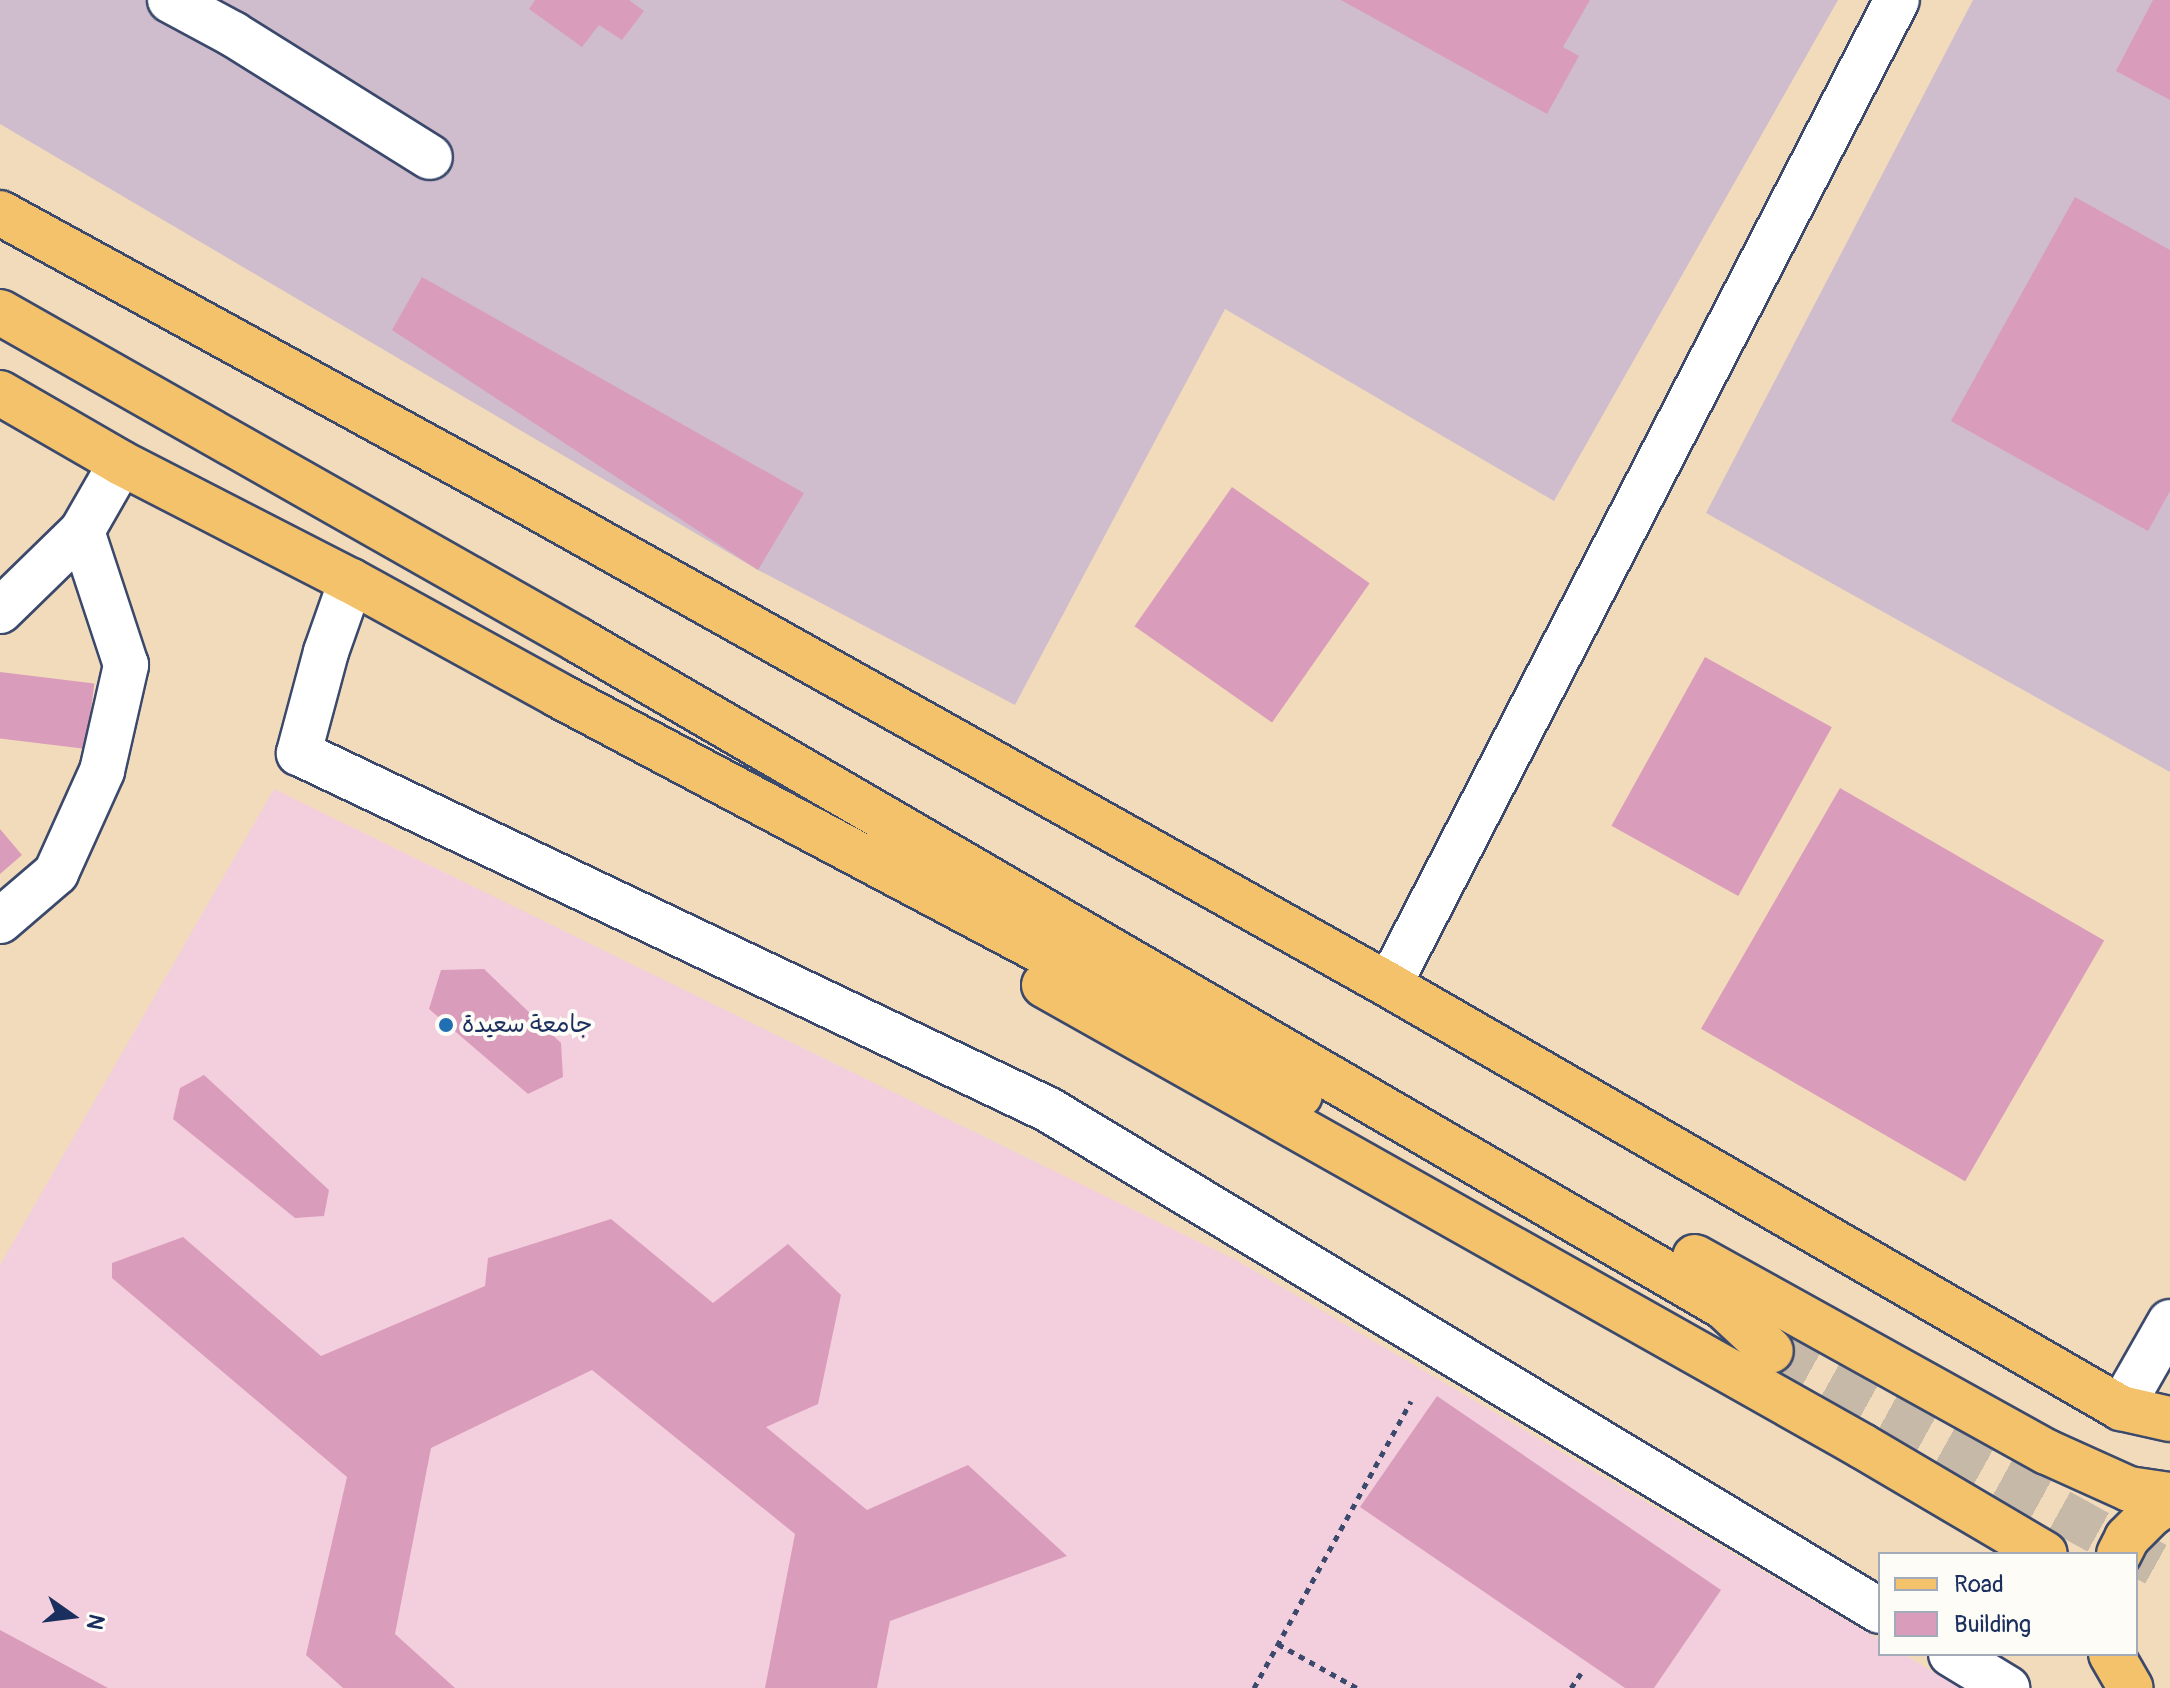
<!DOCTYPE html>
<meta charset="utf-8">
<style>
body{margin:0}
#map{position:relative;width:2170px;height:1688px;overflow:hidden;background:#f2dbbb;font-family:Pangolin,"Playpen Sans Arabic",sans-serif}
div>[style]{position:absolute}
.built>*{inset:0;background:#f3cfde}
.industrial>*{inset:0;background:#cfbdce}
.building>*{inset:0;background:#da9cbb;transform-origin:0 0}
.major-tunnel>*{height:44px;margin-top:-22px;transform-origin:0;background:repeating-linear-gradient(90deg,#c7b9a8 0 44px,transparent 0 66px)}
.path>*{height:5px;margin-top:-2.5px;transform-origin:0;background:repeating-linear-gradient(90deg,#3b496c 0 6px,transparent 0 12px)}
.roads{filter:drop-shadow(2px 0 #3b496c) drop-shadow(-2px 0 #3b496c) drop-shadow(0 2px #3b496c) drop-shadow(0 -2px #3b496c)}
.minor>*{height:44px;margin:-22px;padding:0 22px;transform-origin:22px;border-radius:22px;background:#fff}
.major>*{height:44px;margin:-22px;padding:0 22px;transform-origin:22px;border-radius:22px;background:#f4c26a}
.dots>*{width:22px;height:22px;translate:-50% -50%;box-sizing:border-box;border:4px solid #fdfcf7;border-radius:50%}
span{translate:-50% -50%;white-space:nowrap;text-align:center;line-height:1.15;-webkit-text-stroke:8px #fdfcf7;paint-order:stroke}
.poi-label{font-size:24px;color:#1b2f5e}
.left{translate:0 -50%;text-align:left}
.legend{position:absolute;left:1878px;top:1552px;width:260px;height:104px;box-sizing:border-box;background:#fdfcf7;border:2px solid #a3aaba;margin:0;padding:10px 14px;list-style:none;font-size:24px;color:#1b2f5e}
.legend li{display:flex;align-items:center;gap:16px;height:40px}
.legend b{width:40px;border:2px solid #a3aaba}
.north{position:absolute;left:32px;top:1576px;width:80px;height:80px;-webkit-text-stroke:6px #fdfcf7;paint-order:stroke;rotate:104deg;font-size:22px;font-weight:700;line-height:32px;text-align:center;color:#1b2f5e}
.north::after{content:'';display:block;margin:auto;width:28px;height:36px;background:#1b2f5e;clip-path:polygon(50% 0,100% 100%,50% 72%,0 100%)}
</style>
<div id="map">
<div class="built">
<div style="clip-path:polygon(274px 789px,1236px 1260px,1880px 1640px,1880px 1654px,1903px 1654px,1961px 1688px,0 1688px,0 1265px)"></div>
</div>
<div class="industrial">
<div style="clip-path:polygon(0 0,1838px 0,1554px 501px,1225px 309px,1015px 705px,758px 570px,0 124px)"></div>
<div style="clip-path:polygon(1973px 0,2170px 0,2170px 772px,1706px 513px)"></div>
</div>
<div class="building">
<div style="clip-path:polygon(535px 0,629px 0,644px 11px,622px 40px,599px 25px,582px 47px,529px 9px)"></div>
<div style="clip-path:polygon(1341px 0,1590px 0,1563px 47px,1579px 56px,1547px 114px)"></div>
<div style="clip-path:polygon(2153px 0,2170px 0,2170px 100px,2116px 71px)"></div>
<div style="clip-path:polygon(2075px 197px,2170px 250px,2170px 491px,2148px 531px,1951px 421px)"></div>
<div style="clip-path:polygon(422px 277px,804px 493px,758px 570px,392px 330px)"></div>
<div style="left:1232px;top:487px;width:168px;height:170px;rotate:35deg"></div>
<div style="left:1705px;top:657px;width:145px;height:193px;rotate:29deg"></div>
<div style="left:0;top:672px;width:95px;height:66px;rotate:7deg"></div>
<div style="left:1840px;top:788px;width:305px;height:278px;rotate:30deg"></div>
<div style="clip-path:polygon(0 829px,22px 855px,0 874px)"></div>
<div style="clip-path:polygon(484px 969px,561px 1043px,563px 1077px,528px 1094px,429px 1009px,441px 970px)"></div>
<div style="clip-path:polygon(204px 1075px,329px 1190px,324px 1216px,295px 1218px,173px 1119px,180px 1088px)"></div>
<div style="clip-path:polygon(611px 1219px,713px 1303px,788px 1244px,841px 1295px,818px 1404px,766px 1427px,867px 1510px,968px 1465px,1067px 1556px,890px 1621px,877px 1688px,765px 1688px,795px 1534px,592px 1370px,431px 1448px,395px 1634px,455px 1688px,343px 1688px,306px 1655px,347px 1477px,112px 1278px,112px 1263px,183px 1237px,321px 1356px,485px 1286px,488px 1258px)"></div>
<div style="clip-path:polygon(1437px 1396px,1721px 1590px,1654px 1688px,1625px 1688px,1360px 1507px)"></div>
<div style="clip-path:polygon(0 1630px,108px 1688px,0 1688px)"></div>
</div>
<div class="major-tunnel">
<div style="left:1771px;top:1351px;width:456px;rotate:29deg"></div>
</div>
<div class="path">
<div style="left:1278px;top:1644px;width:90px;rotate:29.1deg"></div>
<div style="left:1254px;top:1688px;width:327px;rotate:-61.3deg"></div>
<div style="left:1571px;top:1688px;width:18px;rotate:-56deg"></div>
</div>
<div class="roads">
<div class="minor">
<div style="left:170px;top:0;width:72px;rotate:28.4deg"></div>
<div style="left:233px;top:34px;width:232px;rotate:32deg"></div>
<div style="left:351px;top:581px;width:75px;rotate:109.4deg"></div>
<div style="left:326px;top:652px;width:105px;rotate:105deg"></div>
<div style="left:299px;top:753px;width:831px;rotate:25.45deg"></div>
<div style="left:1049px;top:1110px;width:970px;rotate:31.09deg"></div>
<div style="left:0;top:611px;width:115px;rotate:-44.3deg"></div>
<div style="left:82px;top:531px;width:78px;rotate:-60.2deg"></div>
<div style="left:0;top:921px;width:74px;rotate:-40.6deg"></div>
<div style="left:56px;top:873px;width:112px;rotate:-65.7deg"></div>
<div style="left:102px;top:771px;width:109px;rotate:-77.2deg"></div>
<div style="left:126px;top:665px;width:141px;rotate:-108.2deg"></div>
<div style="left:1389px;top:985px;width:1108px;rotate:-62.72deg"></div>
<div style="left:2121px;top:1408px;width:99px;rotate:-60.3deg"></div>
<div style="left:1951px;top:1654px;width:66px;rotate:31.3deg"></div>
</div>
<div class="major">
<div style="left:0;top:213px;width:595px;rotate:28.72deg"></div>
<div style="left:522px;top:499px;width:994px;rotate:29.27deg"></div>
<div style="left:1389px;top:985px;width:845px;rotate:30.02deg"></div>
<div style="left:2121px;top:1408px;width:50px;rotate:12.7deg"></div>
<div style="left:0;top:312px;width:665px;rotate:29.57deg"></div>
<div style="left:578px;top:640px;width:1326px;rotate:30.2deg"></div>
<div style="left:1724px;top:1307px;width:64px;rotate:43.1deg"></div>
<div style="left:0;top:393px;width:140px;rotate:30deg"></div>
<div style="left:121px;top:463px;width:259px;rotate:27.2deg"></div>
<div style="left:351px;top:581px;width:236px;rotate:28.8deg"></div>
<div style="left:558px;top:695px;width:600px;rotate:27.93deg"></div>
<div style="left:1088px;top:976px;width:243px;rotate:29.3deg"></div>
<div style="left:1044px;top:985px;width:939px;rotate:29.4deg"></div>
<div style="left:1862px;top:1446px;width:212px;rotate:30.5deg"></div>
<div style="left:1695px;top:1257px;width:402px;rotate:29deg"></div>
<div style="left:2047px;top:1452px;width:90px;rotate:24.3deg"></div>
<div style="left:2129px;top:1489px;width:41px;rotate:8.3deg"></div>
<div style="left:2119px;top:1554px;width:18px;rotate:-63deg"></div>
<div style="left:2127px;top:1538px;width:34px;rotate:-45deg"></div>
<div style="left:2151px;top:1514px;width:23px;rotate:-34deg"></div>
<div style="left:2111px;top:1654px;width:39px;rotate:60deg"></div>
</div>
</div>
<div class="dots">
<div style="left:446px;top:1025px;background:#1f6fb2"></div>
</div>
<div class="poi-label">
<span class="left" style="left:462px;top:1025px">جامعة سعيدة</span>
</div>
<ul class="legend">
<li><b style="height:10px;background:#f4c26a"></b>Road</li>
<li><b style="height:22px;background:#da9cbb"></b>Building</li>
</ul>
<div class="north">N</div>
</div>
